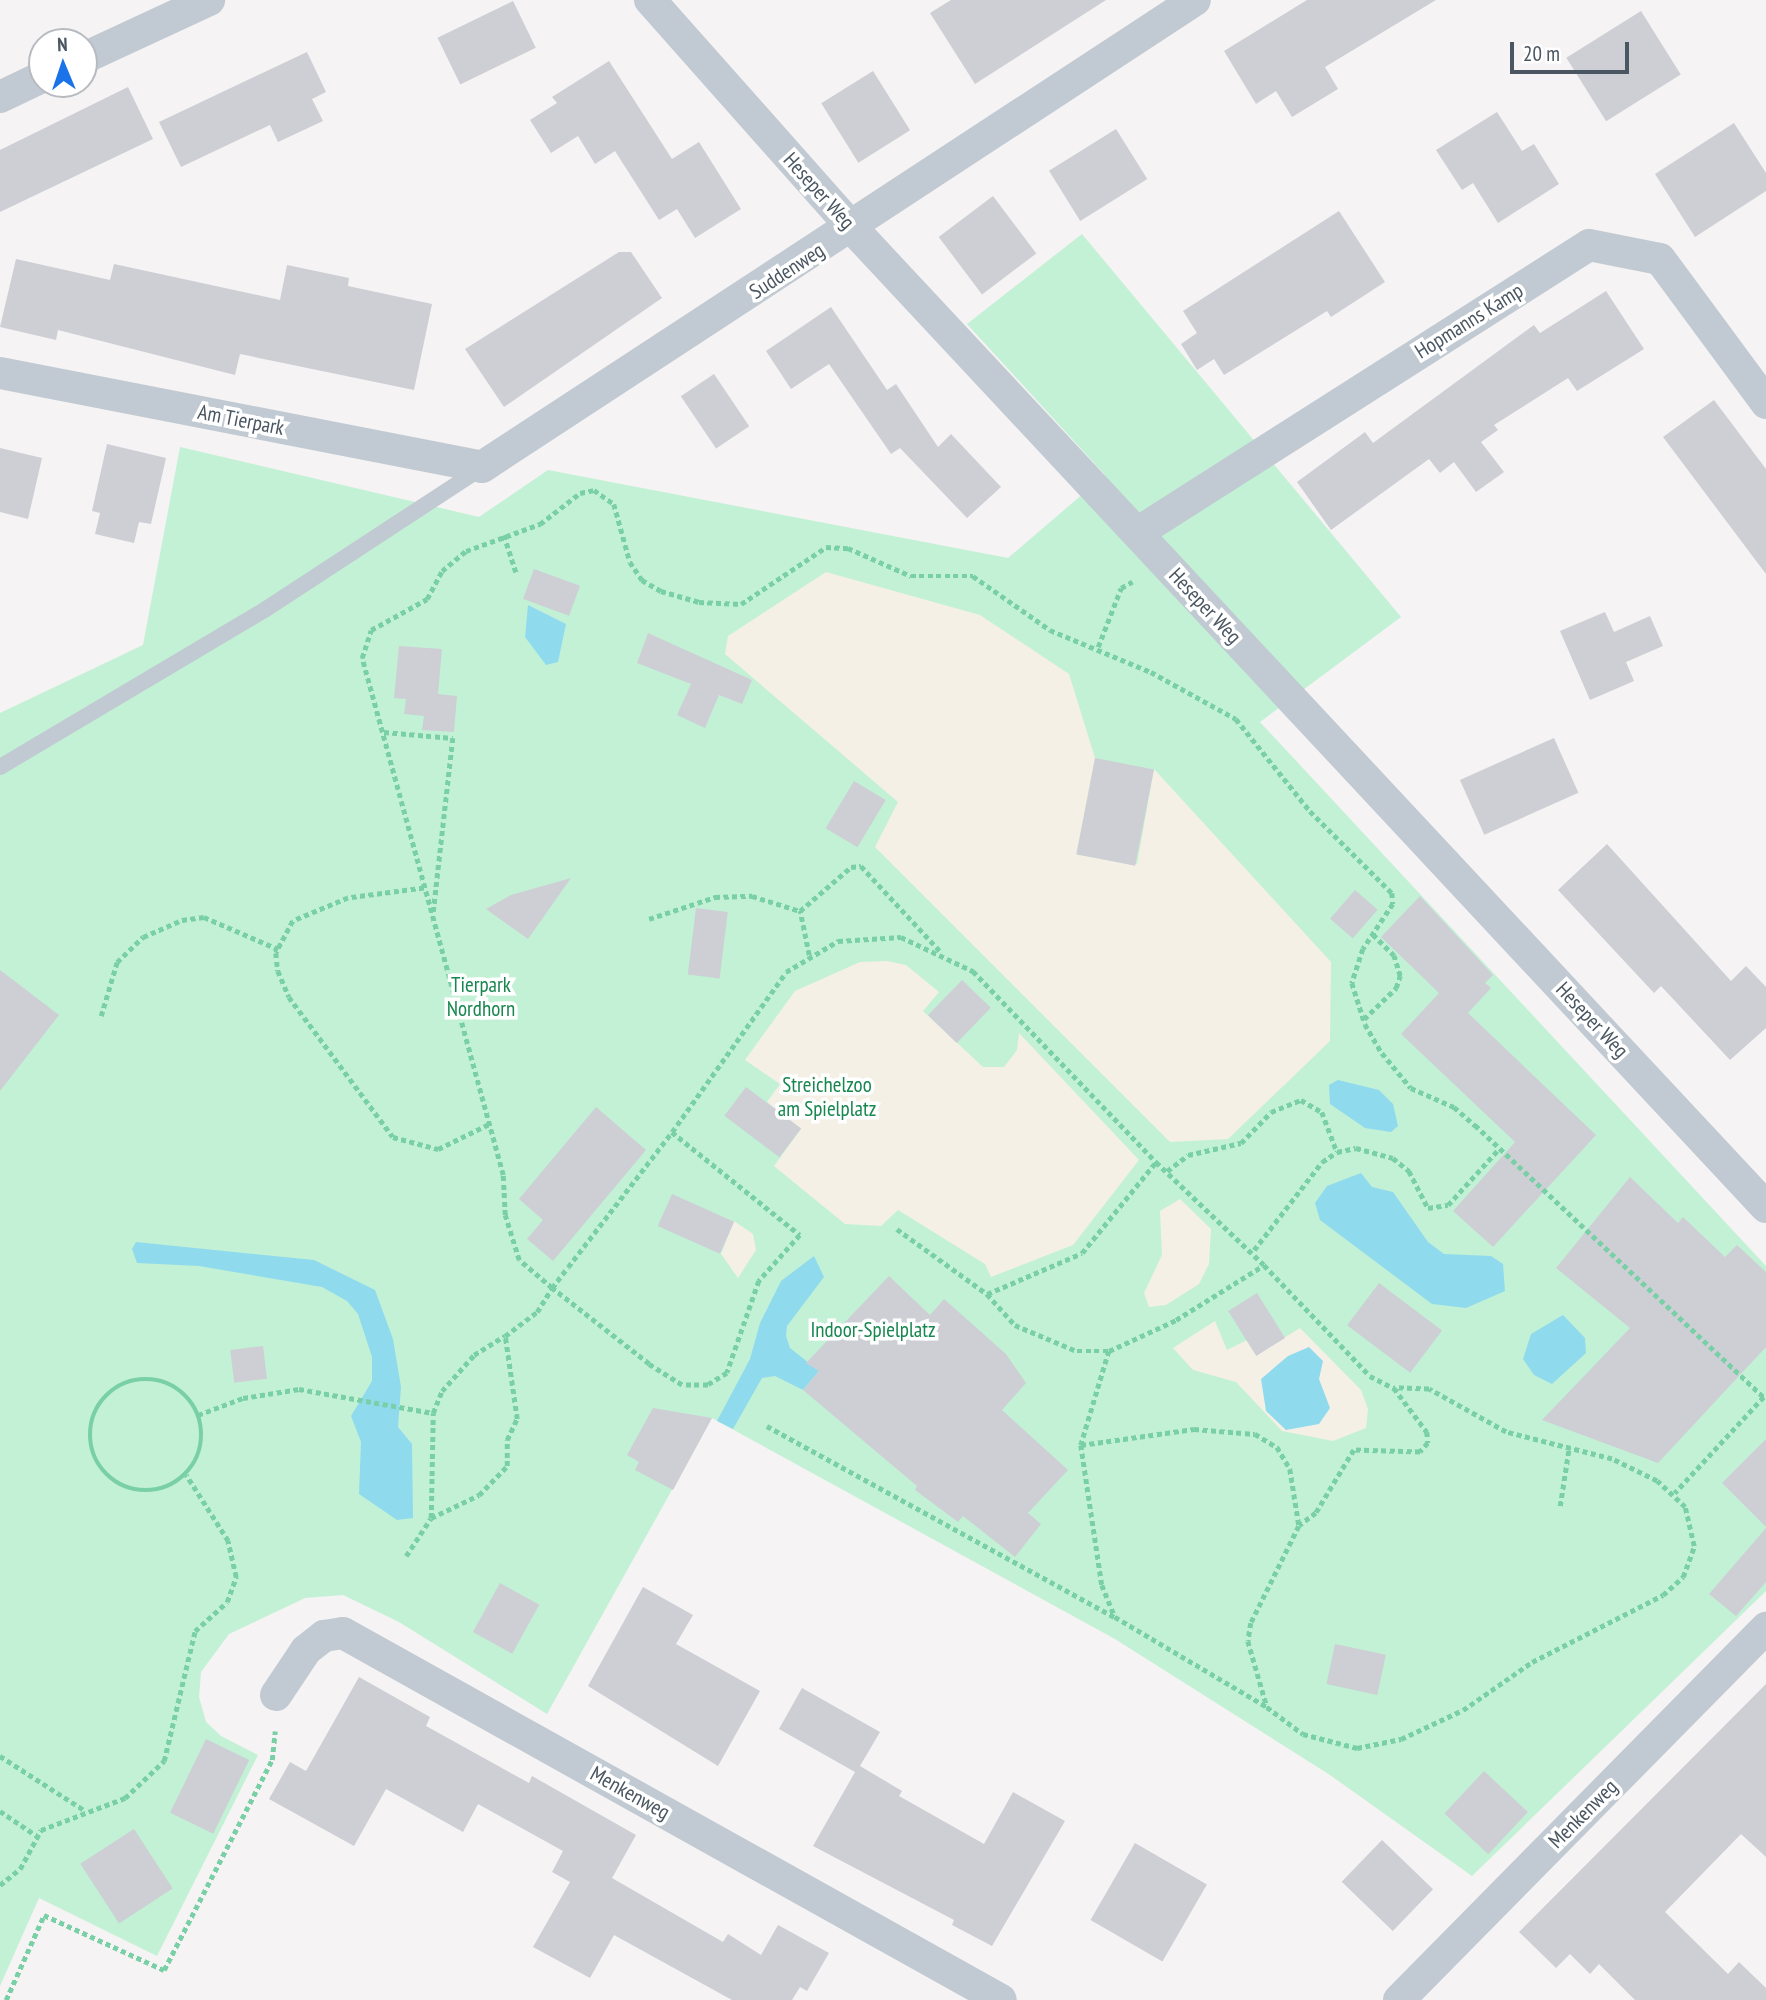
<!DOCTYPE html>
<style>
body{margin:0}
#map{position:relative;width:1766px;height:2000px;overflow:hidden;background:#f5f3f3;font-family:"PT Sans Narrow",sans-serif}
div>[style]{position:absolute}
.green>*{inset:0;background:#c3f1d5}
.sand>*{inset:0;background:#f5f0e5}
.water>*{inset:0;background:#90daee}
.building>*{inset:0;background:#cdcfd5;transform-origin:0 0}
.path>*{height:4.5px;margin-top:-2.25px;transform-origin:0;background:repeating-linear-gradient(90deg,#7ad0a6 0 5px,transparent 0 8.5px)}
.path>.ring{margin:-2.25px;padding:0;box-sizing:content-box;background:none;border:4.5px solid #7ad0a6;border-radius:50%}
.service>*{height:16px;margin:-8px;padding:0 8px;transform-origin:8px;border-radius:8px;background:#c1cad2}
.minor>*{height:32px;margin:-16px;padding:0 16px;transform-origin:16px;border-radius:16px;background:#c1cad2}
span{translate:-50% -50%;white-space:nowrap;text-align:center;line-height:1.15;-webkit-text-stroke:7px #fff;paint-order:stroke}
.street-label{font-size:21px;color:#4a5661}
.park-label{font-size:21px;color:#17864f}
.north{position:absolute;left:28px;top:28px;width:70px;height:70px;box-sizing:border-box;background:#fff;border:2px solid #b7bbc0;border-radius:50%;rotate:358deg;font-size:19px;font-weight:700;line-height:28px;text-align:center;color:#4a5661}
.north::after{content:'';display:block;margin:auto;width:24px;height:32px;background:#1a73e8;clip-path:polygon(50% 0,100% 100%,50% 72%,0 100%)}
.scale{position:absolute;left:1510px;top:42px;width:119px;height:32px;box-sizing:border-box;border:4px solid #4a5661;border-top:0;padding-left:9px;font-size:21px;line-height:24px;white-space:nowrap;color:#4a5661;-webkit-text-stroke:5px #fff;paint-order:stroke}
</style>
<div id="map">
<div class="green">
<div style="clip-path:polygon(1082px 234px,1401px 617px,1260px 722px,1766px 1266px,1766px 1591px,1472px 1876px,1330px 1775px,1115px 1639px,712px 1418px,547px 1714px,399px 1622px,343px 1595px,305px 1598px,229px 1634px,201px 1672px,199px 1697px,206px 1722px,221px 1736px,258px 1755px,157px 1956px,39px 1898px,0 1986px,0 713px,143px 645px,180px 447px,479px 517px,548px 470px,1008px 558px,1105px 475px,967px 324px)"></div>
</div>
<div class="sand">
<div style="clip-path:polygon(826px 572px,980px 615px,1069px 674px,1095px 758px,1078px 855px,1137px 864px,1154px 769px,1331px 962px,1330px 1041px,1228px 1139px,1170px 1142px,875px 847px,898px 802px,725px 654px,728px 636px)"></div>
<div style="clip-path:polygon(887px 961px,906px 965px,939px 992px,923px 1011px,983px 1067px,1004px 1067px,1017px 1050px,1019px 1033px,1139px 1160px,1073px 1245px,991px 1277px,985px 1264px,898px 1210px,881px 1226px,845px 1224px,774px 1166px,801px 1129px,767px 1102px,780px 1084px,745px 1060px,795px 991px,860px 962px)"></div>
<div style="clip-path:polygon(1180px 1199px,1211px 1229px,1209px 1264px,1199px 1284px,1166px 1305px,1149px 1307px,1144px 1293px,1162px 1255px,1160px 1211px)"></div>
<div style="clip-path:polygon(734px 1221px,753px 1234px,756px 1250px,738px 1278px,721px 1254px)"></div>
<div style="clip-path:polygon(1215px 1321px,1227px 1350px,1247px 1340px,1257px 1355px,1300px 1328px,1361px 1390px,1368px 1409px,1366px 1428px,1333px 1441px,1282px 1431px,1236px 1382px,1193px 1370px,1173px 1348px)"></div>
</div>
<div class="water">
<div style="clip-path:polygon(528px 605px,566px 624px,558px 662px,546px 665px,525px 637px)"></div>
<div style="clip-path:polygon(1338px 1080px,1379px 1090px,1393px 1104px,1398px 1126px,1391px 1132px,1365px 1128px,1330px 1104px,1329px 1085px)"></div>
<div style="clip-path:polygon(1361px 1173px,1372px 1187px,1393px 1192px,1428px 1242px,1444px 1254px,1491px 1256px,1503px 1264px,1505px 1291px,1466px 1308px,1432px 1304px,1320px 1220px,1315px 1203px,1327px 1186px)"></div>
<div style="clip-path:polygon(136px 1242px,314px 1260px,375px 1290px,393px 1339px,401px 1387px,398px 1427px,412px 1444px,413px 1518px,397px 1520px,359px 1494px,361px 1442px,351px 1416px,372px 1381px,372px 1357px,358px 1314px,347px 1301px,322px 1287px,199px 1266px,137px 1263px,132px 1249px)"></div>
<div style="clip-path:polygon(814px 1256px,824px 1277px,787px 1326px,786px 1336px,790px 1348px,819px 1371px,803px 1390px,775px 1376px,762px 1378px,733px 1429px,717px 1421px,750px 1359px,760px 1323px,781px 1281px)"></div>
<div style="clip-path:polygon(1563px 1315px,1585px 1338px,1586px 1353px,1552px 1384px,1534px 1375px,1523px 1359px,1531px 1334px)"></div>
<div style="clip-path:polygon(1309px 1347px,1323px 1361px,1319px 1379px,1330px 1408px,1319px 1424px,1286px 1430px,1266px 1411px,1261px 1379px,1288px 1356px)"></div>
</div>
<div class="building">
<div style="clip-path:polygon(951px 0,1106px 0,975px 84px,930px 13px)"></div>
<div style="clip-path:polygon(1307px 0,1436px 0,1325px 67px,1338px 89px,1292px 117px,1276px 91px,1256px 104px,1224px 51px)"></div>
<div style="left:513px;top:1px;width:52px;height:84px;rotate:64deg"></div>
<div style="left:1641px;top:11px;width:75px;height:88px;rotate:58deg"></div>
<div style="clip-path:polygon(307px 52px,326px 92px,312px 99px,323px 121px,278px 142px,270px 125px,181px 167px,159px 122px)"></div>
<div style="clip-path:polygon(609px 61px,672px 159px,699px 142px,741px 209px,695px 238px,677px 209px,659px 220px,615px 151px,595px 164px,578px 136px,551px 153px,530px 120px,557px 103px,552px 97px)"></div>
<div style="left:873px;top:71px;width:70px;height:61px;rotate:58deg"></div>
<div style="clip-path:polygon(128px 87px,153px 139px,0 212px,0 150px)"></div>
<div style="clip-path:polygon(1497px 112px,1522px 151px,1534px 144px,1559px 184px,1498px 223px,1473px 183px,1462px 190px,1436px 150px)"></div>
<div style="clip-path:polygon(1734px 123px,1766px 173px,1766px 191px,1695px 237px,1655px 174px)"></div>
<div style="left:1116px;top:129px;width:59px;height:79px;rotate:58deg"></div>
<div style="left:993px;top:196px;width:72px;height:68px;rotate:53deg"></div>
<div style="clip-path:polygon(1339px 211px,1385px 282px,1331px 317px,1327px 311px,1224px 375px,1214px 359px,1197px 370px,1181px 344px,1197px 333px,1183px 311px)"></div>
<div style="clip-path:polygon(619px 252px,631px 252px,662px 298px,504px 407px,465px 349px)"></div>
<div style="clip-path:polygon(16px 259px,110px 280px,114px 264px,280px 300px,287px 265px,349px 278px,348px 286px,432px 304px,414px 390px,240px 354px,235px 375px,58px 330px,56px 340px,0 327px)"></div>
<div style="clip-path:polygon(1606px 291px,1644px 349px,1577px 391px,1568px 378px,1494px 425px,1498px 430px,1481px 442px,1504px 472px,1476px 492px,1454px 462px,1440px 473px,1429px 459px,1331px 530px,1297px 482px,1365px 432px,1373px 443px,1534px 325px,1540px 333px)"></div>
<div style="clip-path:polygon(831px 307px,887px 390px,896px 384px,938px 447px,951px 434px,1001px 487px,967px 518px,900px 448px,891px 454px,829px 364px,791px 389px,766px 351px)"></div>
<div style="left:714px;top:374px;width:63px;height:40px;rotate:56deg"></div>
<div style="clip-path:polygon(1714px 400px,1766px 469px,1766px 574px,1663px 437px)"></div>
<div style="clip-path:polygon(107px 444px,166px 458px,151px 524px,139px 522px,134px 543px,95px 534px,100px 513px,92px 511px)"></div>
<div style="clip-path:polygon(0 448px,42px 458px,28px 519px,0 512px)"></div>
<div style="left:534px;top:569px;width:49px;height:32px;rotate:20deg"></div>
<div style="clip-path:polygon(1605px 612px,1614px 632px,1650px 616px,1663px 646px,1626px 662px,1634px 681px,1590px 700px,1560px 631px)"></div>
<div style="clip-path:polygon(648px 633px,752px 680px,742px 704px,719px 695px,705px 728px,677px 715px,691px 684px,637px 663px)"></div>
<div style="clip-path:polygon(399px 646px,442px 649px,438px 694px,457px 696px,454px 732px,422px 730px,424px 716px,404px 714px,406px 699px,394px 698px)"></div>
<div style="left:1554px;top:738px;width:60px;height:103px;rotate:66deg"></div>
<div style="left:1095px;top:758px;width:60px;height:98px;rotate:11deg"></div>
<div style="left:854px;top:781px;width:37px;height:55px;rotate:31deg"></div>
<div style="clip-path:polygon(1607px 844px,1731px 981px,1746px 966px,1766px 987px,1766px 1028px,1730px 1060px,1661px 986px,1654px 993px,1558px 890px)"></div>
<div style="clip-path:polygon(571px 878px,528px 939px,486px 909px,511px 895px)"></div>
<div style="left:1355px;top:890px;width:30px;height:38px;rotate:41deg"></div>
<div style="clip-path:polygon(1420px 896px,1493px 975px,1485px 983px,1491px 988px,1468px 1013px,1596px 1135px,1493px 1247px,1453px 1211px,1515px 1142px,1401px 1034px,1439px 993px,1381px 937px)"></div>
<div style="left:696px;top:908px;width:32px;height:67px;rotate:7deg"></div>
<div style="clip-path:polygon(0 970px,59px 1015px,0 1091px)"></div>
<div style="left:962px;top:980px;width:40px;height:49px;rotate:44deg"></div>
<div style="left:746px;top:1087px;width:69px;height:36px;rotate:37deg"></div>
<div style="clip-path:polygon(596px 1107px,646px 1150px,553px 1261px,527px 1239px,543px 1220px,519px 1199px)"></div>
<div style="clip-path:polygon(1630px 1177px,1678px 1223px,1683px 1217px,1725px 1257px,1737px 1245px,1766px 1272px,1766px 1347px,1658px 1463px,1542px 1420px,1630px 1328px,1556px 1268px)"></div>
<div style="left:672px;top:1194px;width:68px;height:35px;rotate:24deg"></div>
<div style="clip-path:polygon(889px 1276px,930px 1315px,944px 1299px,1006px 1354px,1026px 1383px,1002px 1410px,1068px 1470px,1028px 1513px,1041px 1524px,1015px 1557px,963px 1516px,958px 1522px,915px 1490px,917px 1486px,803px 1390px,819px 1371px,806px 1363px)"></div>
<div style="left:1379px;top:1283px;width:79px;height:53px;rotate:37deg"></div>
<div style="left:1257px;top:1293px;width:53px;height:34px;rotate:58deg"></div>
<div style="left:263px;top:1346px;width:33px;height:33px;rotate:83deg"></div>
<div style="clip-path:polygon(653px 1408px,712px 1418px,673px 1490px,635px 1470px,639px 1462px,627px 1455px)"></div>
<div style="clip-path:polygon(1766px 1439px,1766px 1527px,1722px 1483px)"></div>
<div style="clip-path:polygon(1766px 1528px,1766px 1582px,1736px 1616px,1709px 1594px)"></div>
<div style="left:500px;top:1583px;width:45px;height:56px;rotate:29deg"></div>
<div style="clip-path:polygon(643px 1587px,693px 1615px,676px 1644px,760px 1691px,718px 1766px,588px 1686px)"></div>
<div style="left:1335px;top:1644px;width:52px;height:41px;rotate:12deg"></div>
<div style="clip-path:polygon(359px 1677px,430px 1717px,426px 1726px,529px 1783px,532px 1776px,636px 1835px,612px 1878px,723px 1942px,728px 1934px,761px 1955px,778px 1925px,829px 1953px,807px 1991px,800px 1987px,792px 2000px,732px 2000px,614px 1935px,590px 1978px,533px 1947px,570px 1882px,552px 1872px,563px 1851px,478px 1804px,463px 1832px,386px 1789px,354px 1846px,269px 1799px,290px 1762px,306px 1771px)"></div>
<div style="clip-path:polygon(1766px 1684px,1766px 1857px,1741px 1834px,1665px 1912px,1728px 1974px,1739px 1962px,1766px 1988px,1766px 2000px,1635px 2000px,1599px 1964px,1590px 1974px,1570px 1954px,1556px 1968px,1519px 1932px)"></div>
<div style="clip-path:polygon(802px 1688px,880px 1732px,860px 1766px,902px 1791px,899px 1796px,984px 1844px,1013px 1792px,1065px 1821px,992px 1946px,952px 1925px,954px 1920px,813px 1846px,855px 1772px,779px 1729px)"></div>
<div style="left:206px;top:1739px;width:48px;height:82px;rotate:26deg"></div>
<div style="left:1484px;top:1771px;width:60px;height:58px;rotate:43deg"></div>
<div style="left:134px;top:1829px;width:71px;height:64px;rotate:57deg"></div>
<div style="left:1382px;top:1840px;width:71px;height:58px;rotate:44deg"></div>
<div style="left:1135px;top:1843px;width:83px;height:89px;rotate:30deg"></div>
</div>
<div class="path">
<div style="left:504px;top:535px;width:39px;rotate:72deg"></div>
<div style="left:1098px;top:647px;width:63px;rotate:-68.7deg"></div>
<div style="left:1121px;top:588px;width:13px;rotate:-29deg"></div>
<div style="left:384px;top:732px;width:69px;rotate:5deg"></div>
<div style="left:453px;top:738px;width:178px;rotate:96.4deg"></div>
<div style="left:424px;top:888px;width:77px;rotate:172.5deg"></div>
<div style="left:348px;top:898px;width:60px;rotate:157.3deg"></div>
<div style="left:293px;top:921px;width:36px;rotate:118deg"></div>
<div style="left:276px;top:953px;width:18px;rotate:84deg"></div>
<div style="left:278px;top:971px;width:28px;rotate:67deg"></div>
<div style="left:289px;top:997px;width:174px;rotate:53.4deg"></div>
<div style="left:393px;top:1137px;width:47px;rotate:14.9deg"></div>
<div style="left:438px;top:1149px;width:57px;rotate:-26.1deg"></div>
<div style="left:649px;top:919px;width:70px;rotate:-18.4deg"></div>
<div style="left:715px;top:897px;width:37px;rotate:-2deg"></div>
<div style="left:752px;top:896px;width:50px;rotate:17.4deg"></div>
<div style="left:809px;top:955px;width:45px;rotate:-101.6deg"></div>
<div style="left:800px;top:911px;width:67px;rotate:-40.8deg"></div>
<div style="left:851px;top:867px;width:10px;rotate:-6deg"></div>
<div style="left:861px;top:866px;width:117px;rotate:47.1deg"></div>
<div style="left:101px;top:1016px;width:56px;rotate:-73.5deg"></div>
<div style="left:117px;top:962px;width:36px;rotate:-44deg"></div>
<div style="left:143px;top:937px;width:43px;rotate:-23.6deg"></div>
<div style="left:182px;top:920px;width:22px;rotate:-8deg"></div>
<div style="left:204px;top:917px;width:81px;rotate:23.4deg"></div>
<div style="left:1364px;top:1019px;width:45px;rotate:-44.1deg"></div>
<div style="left:1396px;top:988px;width:13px;rotate:-72deg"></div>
<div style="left:1400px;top:976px;width:21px;rotate:-107deg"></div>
<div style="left:1394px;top:956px;width:30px;rotate:-135deg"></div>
<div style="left:672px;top:1132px;width:196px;rotate:-54.5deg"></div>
<div style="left:786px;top:972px;width:61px;rotate:-30.8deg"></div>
<div style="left:838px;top:941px;width:63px;rotate:-3.6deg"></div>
<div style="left:901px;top:937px;width:80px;rotate:25.3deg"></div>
<div style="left:973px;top:971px;width:265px;rotate:46.2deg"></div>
<div style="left:1156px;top:1162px;width:149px;rotate:43.6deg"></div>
<div style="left:1167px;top:1171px;width:26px;rotate:-37deg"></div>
<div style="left:1188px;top:1155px;width:54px;rotate:-12.8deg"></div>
<div style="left:1241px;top:1143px;width:43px;rotate:-45.9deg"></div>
<div style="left:1271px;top:1112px;width:32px;rotate:-22deg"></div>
<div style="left:1301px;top:1100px;width:24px;rotate:30deg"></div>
<div style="left:1322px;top:1112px;width:43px;rotate:69.4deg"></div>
<div style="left:897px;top:1229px;width:111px;rotate:35.8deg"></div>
<div style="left:987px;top:1294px;width:103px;rotate:-23.3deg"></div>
<div style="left:1082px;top:1253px;width:117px;rotate:-50.9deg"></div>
<div style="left:1254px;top:1250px;width:111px;rotate:-52.3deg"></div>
<div style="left:1322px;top:1162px;width:18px;rotate:-34deg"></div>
<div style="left:1337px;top:1152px;width:19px;rotate:-12deg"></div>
<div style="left:1356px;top:1148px;width:38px;rotate:15deg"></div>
<div style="left:1393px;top:1158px;width:21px;rotate:39deg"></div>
<div style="left:1409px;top:1171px;width:42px;rotate:62.8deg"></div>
<div style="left:1428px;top:1208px;width:20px;rotate:-9deg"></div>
<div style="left:1448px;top:1205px;width:73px;rotate:-47.8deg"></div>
<div style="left:987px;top:1294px;width:42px;rotate:47.9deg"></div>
<div style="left:1015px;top:1325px;width:67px;rotate:22.8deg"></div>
<div style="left:1077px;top:1351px;width:32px"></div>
<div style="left:1109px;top:1351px;width:74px;rotate:-24.8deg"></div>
<div style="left:1176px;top:1320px;width:104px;rotate:-32deg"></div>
<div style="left:1264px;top:1265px;width:153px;rotate:46.3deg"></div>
<div style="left:1370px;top:1376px;width:27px;rotate:27deg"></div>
<div style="left:1394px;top:1388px;width:55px;rotate:53.1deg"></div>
<div style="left:1427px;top:1432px;width:11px;rotate:85deg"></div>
<div style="left:1428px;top:1443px;width:12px;rotate:132deg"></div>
<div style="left:1420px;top:1452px;width:66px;rotate:-178.3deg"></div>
<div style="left:1354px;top:1450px;width:74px;rotate:121.1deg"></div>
<div style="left:1316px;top:1513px;width:21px;rotate:143deg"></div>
<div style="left:1299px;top:1526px;width:108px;rotate:116.3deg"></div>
<div style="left:1251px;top:1623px;width:18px;rotate:99deg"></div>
<div style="left:1248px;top:1641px;width:69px;rotate:73.9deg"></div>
<div style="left:1267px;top:1707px;width:45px;rotate:36.9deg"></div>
<div style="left:1303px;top:1734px;width:56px;rotate:14.5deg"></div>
<div style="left:1357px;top:1748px;width:45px;rotate:-11.6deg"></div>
<div style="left:1401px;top:1739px;width:68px;rotate:-25.1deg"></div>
<div style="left:1463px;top:1710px;width:84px;rotate:-34.8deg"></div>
<div style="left:1532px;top:1662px;width:147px;rotate:-27.1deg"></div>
<div style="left:1663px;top:1595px;width:27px;rotate:-42deg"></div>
<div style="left:1683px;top:1577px;width:33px;rotate:-70deg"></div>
<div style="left:1694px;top:1546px;width:40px;rotate:-103deg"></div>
<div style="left:1685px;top:1507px;width:38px;rotate:-137deg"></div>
<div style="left:1657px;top:1481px;width:50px;rotate:-153.9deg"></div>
<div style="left:1612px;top:1459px;width:109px;rotate:-165.7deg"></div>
<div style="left:1506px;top:1432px;width:88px;rotate:-150.8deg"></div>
<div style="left:1429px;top:1389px;width:35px;rotate:-178deg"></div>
<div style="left:1109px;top:1351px;width:98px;rotate:106.6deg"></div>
<div style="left:1081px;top:1445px;width:114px;rotate:-8.1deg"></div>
<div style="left:1194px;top:1429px;width:61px;rotate:4.7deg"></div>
<div style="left:1255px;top:1434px;width:26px;rotate:31deg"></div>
<div style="left:1277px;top:1447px;width:26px;rotate:59deg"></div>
<div style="left:1290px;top:1469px;width:57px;rotate:80.9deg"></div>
<div class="ring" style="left:90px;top:1379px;width:107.5px;height:107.5px"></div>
<div style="left:198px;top:1415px;width:48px;rotate:-20.7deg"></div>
<div style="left:243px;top:1398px;width:57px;rotate:-9.1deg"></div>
<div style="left:299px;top:1389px;width:136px;rotate:10.2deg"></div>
<div style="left:767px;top:1426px;width:397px;rotate:28.8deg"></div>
<div style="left:1081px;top:1445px;width:142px;rotate:81.5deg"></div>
<div style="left:1102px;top:1585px;width:35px;rotate:68deg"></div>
<div style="left:1115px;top:1617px;width:177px;rotate:30.6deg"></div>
<div style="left:1560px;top:1506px;width:59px;rotate:-81.2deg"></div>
<div style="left:431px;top:1518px;width:53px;rotate:-25.6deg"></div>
<div style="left:479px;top:1495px;width:40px;rotate:-46deg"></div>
<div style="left:507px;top:1466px;width:26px;rotate:-90deg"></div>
<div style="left:507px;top:1440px;width:23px;rotate:-65deg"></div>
<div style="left:517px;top:1419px;width:84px;rotate:-98.2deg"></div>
<div style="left:505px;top:1336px;width:40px;rotate:-37deg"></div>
<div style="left:537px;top:1312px;width:28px;rotate:-58deg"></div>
<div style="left:552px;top:1288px;width:26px;rotate:-53deg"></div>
<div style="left:568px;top:1267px;width:170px;rotate:-52.4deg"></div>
<div style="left:672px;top:1132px;width:164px;rotate:38.8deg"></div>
<div style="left:800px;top:1235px;width:62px;rotate:131.7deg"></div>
<div style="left:759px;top:1281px;width:97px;rotate:109.2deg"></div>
<div style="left:727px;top:1373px;width:22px;rotate:148deg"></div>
<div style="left:708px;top:1385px;width:26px;rotate:180deg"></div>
<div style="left:682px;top:1385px;width:39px;rotate:-148deg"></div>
<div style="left:649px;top:1364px;width:123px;rotate:-141.9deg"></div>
<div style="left:552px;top:1288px;width:43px;rotate:-139.7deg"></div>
<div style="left:519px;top:1260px;width:47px;rotate:-107.3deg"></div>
<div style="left:505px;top:1215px;width:40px;rotate:-92.9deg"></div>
<div style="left:503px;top:1175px;width:536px;rotate:-105.26deg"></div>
<div style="left:362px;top:658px;width:29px;rotate:-72deg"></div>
<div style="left:371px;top:630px;width:64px;rotate:-29deg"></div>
<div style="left:427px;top:599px;width:32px;rotate:-62deg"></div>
<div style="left:442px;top:571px;width:31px;rotate:-40deg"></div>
<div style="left:466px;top:551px;width:79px;rotate:-20deg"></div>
<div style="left:540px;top:524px;width:51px;rotate:-37.8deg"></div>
<div style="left:580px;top:493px;width:14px;rotate:-12deg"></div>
<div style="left:594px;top:490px;width:24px;rotate:35deg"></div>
<div style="left:614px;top:504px;width:60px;rotate:74.6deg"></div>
<div style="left:630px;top:562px;width:22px;rotate:56deg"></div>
<div style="left:642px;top:580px;width:22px;rotate:30deg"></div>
<div style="left:661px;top:591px;width:40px;rotate:16deg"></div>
<div style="left:699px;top:602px;width:42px;rotate:2.7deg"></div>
<div style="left:741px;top:604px;width:102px;rotate:-33.8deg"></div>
<div style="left:826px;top:547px;width:22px;rotate:3deg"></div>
<div style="left:848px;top:548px;width:69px;rotate:24deg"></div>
<div style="left:911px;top:576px;width:62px"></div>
<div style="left:973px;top:576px;width:94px;rotate:35deg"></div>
<div style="left:1050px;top:630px;width:109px;rotate:22.6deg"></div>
<div style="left:1151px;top:672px;width:97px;rotate:28.9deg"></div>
<div style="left:1236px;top:719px;width:118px;rotate:51.2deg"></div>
<div style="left:1310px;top:811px;width:116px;rotate:45deg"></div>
<div style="left:1392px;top:893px;width:11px;rotate:85deg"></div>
<div style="left:1393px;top:904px;width:54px;rotate:123.7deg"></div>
<div style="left:1363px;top:949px;width:36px;rotate:108deg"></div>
<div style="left:1352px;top:983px;width:43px;rotate:72.4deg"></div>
<div style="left:1365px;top:1024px;width:34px;rotate:60deg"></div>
<div style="left:1382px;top:1053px;width:45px;rotate:50.4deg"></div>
<div style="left:1411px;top:1088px;width:47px;rotate:23.8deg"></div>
<div style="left:1454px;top:1107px;width:28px;rotate:41deg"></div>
<div style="left:1475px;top:1125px;width:397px;rotate:43.3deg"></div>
<div style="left:1764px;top:1397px;width:131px;rotate:132.8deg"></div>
<div style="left:406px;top:1556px;width:45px;rotate:-56.7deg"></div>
<div style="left:431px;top:1518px;width:105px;rotate:-88.9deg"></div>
<div style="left:433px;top:1413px;width:24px;rotate:-68deg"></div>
<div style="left:442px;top:1391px;width:48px;rotate:-48.4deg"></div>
<div style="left:474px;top:1355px;width:36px;rotate:-32deg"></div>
<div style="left:0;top:1756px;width:100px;rotate:32.7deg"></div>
<div style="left:0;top:1811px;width:45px;rotate:34deg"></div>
<div style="left:0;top:1885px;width:26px;rotate:-39deg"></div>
<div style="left:20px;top:1869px;width:44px;rotate:-61.7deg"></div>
<div style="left:41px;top:1830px;width:90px;rotate:-20.9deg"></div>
<div style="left:125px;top:1798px;width:54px;rotate:-43.5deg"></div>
<div style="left:164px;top:1761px;width:134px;rotate:-76.6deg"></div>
<div style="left:195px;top:1631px;width:43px;rotate:-42.2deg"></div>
<div style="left:227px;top:1602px;width:27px;rotate:-70deg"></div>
<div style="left:236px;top:1577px;width:37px;rotate:-103deg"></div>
<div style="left:228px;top:1541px;width:78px;rotate:-122.5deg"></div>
<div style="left:6px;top:2000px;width:93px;rotate:-65.9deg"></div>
<div style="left:44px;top:1915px;width:132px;rotate:24.6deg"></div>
<div style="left:164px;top:1970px;width:236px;rotate:-62.8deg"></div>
<div style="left:272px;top:1760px;width:29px;rotate:-84deg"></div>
</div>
<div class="service">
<div style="left:0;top:767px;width:309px;rotate:-30.7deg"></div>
<div style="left:266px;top:609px;width:256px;rotate:-33.2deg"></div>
</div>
<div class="minor">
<div style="left:650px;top:0;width:306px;rotate:48.4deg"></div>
<div style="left:853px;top:229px;width:1338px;rotate:46.97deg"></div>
<div style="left:84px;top:58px;width:138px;rotate:-24.9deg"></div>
<div style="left:0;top:97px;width:47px;rotate:-25.5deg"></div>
<div style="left:0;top:373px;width:491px;rotate:11deg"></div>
<div style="left:482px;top:467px;width:852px;rotate:-33.22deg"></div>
<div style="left:1137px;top:533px;width:536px;rotate:-32.5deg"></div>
<div style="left:1589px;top:245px;width:72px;rotate:11.2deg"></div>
<div style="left:1660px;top:259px;width:179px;rotate:53.6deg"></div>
<div style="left:276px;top:1695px;width:54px;rotate:-56.3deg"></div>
<div style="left:306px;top:1650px;width:23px;rotate:-38deg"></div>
<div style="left:324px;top:1636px;width:19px;rotate:-9deg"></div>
<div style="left:343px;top:1633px;width:753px;rotate:29.15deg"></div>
<div style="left:1399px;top:2000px;width:523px;rotate:-45.39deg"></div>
</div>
<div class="street-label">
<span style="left:819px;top:191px;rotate:48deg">Heseper Weg</span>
<span style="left:787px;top:271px;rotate:-33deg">Suddenweg</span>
<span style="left:1469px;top:321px;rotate:-32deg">Hopmanns Kamp</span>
<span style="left:241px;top:420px;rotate:11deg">Am Tierpark</span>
<span style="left:1205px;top:606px;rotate:47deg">Heseper Weg</span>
<span style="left:1592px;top:1020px;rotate:47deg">Heseper Weg</span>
<span style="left:630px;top:1793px;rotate:29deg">Menkenweg</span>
<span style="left:1583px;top:1814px;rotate:-45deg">Menkenweg</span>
</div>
<div class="park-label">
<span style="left:481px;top:997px">Tierpark<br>Nordhorn</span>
<span style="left:827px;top:1097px">Streichelzoo<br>am Spielplatz</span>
<span style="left:873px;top:1330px">Indoor-Spielplatz</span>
</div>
<div class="north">N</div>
<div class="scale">20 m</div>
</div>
